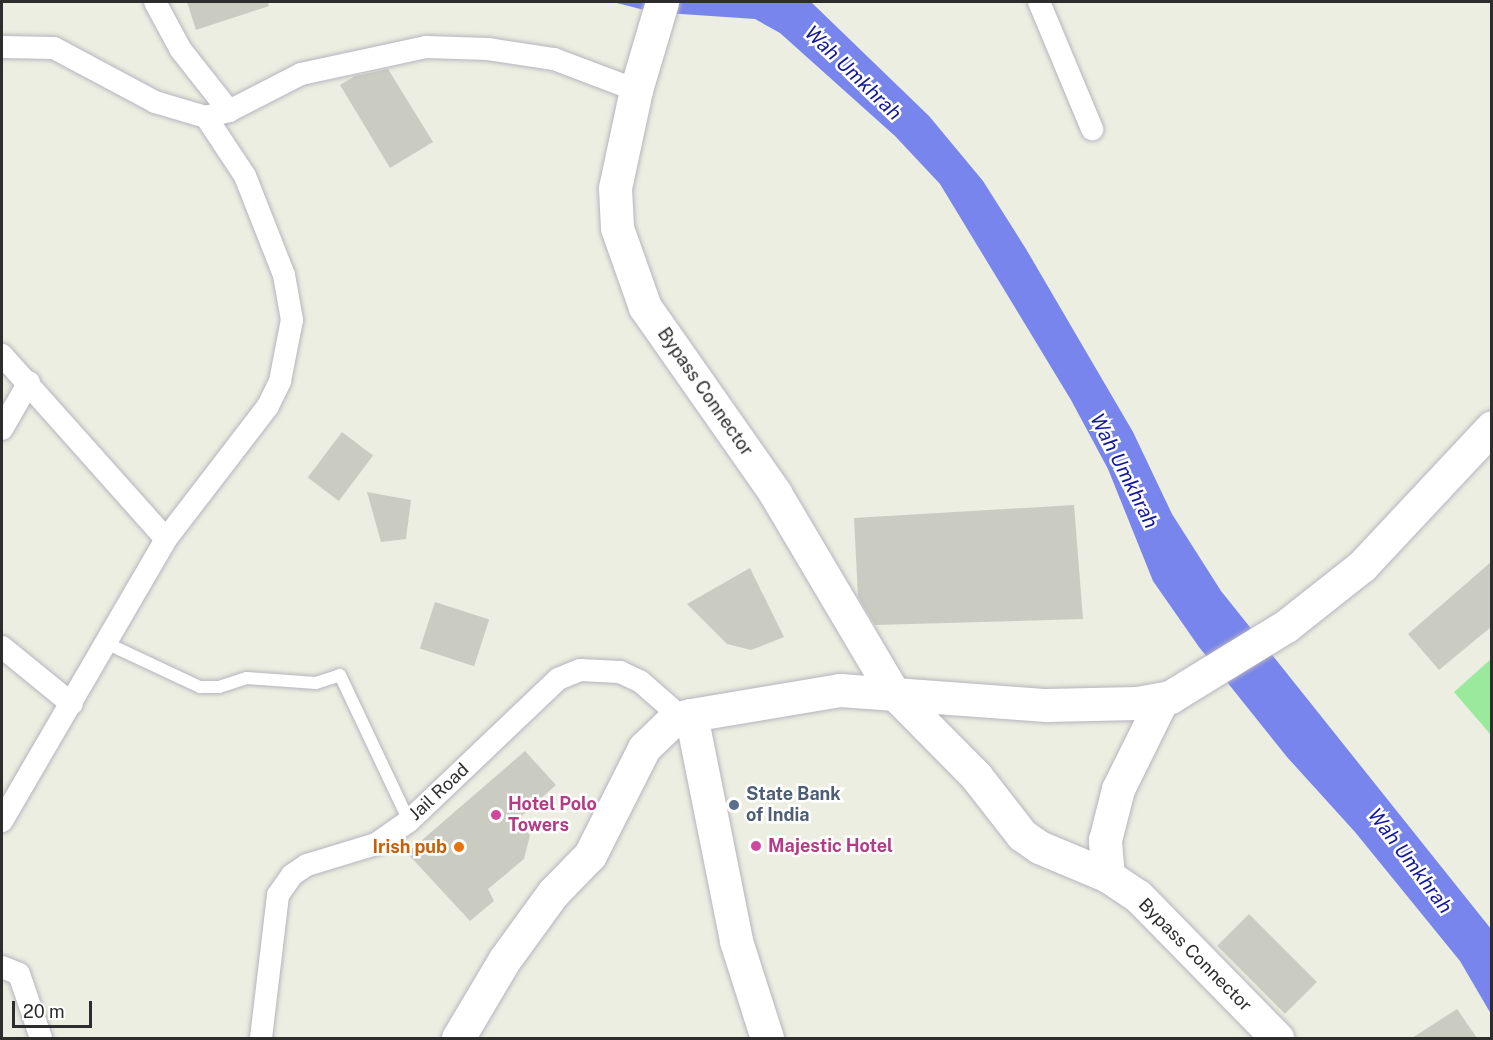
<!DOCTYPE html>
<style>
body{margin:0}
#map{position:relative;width:1493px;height:1040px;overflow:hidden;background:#ebeee0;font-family:"Public Sans",sans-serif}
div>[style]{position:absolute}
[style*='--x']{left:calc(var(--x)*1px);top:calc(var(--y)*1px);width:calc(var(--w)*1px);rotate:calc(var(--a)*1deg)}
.pitch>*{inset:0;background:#9ae99d}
.water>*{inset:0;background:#7785ec}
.building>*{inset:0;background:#caccc2;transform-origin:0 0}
.roads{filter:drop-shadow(0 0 2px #b8b3bf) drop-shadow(0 0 2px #b8b3bf)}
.lane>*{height:12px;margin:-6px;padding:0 6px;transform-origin:6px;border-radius:6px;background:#fff}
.street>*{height:22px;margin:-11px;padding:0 11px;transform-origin:11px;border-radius:11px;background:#fff}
.secondary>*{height:33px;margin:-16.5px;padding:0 16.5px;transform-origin:16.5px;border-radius:16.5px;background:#fff}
.dots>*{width:16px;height:16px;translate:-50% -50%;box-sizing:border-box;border:3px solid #fff;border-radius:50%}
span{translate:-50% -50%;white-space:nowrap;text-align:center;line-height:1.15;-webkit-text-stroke:5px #fff;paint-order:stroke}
.street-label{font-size:18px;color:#2d2d2d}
.service-label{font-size:18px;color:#4e5e75;font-weight:700}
.left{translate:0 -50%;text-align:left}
.hotel-label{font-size:18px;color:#b23c85;font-weight:700}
.food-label{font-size:18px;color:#c56008;font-weight:700}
.right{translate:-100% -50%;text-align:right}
.water-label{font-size:20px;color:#12189c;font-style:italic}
.frame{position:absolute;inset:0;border:3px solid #2d2d2d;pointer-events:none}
.scale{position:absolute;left:12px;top:1001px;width:80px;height:27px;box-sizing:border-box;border:3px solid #2d2d2d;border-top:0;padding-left:8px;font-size:18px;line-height:21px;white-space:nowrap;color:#2d2d2d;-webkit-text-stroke:4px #fff;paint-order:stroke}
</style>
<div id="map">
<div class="pitch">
<i style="clip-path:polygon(1491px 659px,1491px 735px,1454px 692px)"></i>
</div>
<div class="water">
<i style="clip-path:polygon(613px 2px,811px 2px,929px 116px,983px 181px,1026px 249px,1133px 432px,1172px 514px,1221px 591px,1491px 929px,1491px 1014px,1460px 961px,1355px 832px,1287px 757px,1199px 647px,1153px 581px,1108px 469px,1071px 400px,940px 184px,895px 136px,780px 33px,755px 19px,652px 12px)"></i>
</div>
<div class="building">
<i style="clip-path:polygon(187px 2px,268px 2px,269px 6px,196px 30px)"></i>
<i style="clip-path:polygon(388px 69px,433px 142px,390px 168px,340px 85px,355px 76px)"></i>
<i style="left:342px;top:432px;width:39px;height:57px;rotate:37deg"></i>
<i style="clip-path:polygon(367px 492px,411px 500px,406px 539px,381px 542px)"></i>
<i style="clip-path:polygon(1074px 505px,1083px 619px,875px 625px,858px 597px,854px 518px)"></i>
<i style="clip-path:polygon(1491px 562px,1491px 627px,1439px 670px,1408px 634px)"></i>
<i style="clip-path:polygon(750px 568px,784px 637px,751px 650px,727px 644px,687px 604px)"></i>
<i style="left:435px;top:602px;width:57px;height:49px;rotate:18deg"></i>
<i style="clip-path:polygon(525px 751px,556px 785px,516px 821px,530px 835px,524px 859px,488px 889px,494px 901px,470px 921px,407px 853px)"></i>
<i style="left:1249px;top:914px;width:96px;height:45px;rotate:45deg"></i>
<i style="clip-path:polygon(1457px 1009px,1477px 1038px,1412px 1038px)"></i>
</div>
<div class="roads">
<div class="lane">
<i style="--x:106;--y:643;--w:104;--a:25.1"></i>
<i style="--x:200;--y:687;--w:19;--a:0"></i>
<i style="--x:219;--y:687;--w:29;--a:-18"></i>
<i style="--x:247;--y:678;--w:69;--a:4.1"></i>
<i style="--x:316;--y:683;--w:25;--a:-18"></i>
<i style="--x:340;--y:675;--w:161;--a:64.7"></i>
</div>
<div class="street">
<i style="--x:155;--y:2;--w:55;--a:61.6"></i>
<i style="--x:181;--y:50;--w:78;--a:51.8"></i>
<i style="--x:1039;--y:2;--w:138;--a:67.3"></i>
<i style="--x:2;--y:47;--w:52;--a:1.1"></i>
<i style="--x:54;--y:48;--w:115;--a:28.1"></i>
<i style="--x:155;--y:102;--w:53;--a:16.4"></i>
<i style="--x:206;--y:117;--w:24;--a:-15"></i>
<i style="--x:229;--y:111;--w:81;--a:-27.2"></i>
<i style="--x:301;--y:74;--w:128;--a:-12.2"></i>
<i style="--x:426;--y:47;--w:62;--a:1.8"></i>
<i style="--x:488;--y:49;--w:67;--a:8.6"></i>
<i style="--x:554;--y:59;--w:88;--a:20.7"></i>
<i style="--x:2;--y:355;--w:246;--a:48.3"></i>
<i style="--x:2;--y:429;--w:54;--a:-60.1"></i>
<i style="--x:2;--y:647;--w:90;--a:39.2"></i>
<i style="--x:2;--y:821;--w:326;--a:-59.8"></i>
<i style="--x:166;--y:539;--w:168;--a:-52.5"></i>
<i style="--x:268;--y:406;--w:28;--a:-64"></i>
<i style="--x:280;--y:381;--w:62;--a:-78.9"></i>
<i style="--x:292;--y:320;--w:46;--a:-100.1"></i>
<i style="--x:284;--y:275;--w:106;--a:-111.5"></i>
<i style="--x:245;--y:176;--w:71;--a:-123.5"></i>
<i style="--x:2;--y:967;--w:18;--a:22"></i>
<i style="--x:19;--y:974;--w:68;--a:71"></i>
<i style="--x:261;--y:1038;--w:144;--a:-83.2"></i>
<i style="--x:278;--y:895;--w:24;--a:-55"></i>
<i style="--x:292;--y:875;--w:18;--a:-34"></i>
<i style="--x:307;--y:865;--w:72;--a:-16.9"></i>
<i style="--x:376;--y:844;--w:40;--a:-34.9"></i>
<i style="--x:409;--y:821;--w:206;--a:-43.6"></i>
<i style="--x:558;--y:679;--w:24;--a:-22"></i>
<i style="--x:580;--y:670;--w:40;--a:2.9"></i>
<i style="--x:620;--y:672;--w:23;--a:25"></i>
<i style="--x:641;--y:682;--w:53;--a:41.2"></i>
</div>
<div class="secondary">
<i style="--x:662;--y:2;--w:92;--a:106.5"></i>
<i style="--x:636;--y:90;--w:100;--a:102.1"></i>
<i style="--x:615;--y:188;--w:40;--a:87.1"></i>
<i style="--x:617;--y:228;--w:84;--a:70.5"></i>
<i style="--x:645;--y:307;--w:227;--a:55"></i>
<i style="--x:775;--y:493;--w:230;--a:59.4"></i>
<i style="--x:892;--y:691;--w:120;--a:45.3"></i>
<i style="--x:976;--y:776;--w:75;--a:52.1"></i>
<i style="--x:1022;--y:835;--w:21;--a:35"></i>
<i style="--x:1039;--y:847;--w:75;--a:22.8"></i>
<i style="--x:1108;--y:876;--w:36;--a:34"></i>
<i style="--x:1138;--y:896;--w:199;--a:45.6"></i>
<i style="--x:691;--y:715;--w:151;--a:-9.5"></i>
<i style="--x:840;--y:690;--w:207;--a:4.2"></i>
<i style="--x:1046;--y:705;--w:91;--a:-1.3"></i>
<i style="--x:1137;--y:703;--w:34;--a:-10"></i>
<i style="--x:1170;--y:697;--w:136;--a:-31.5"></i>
<i style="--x:1286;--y:626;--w:97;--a:-38.3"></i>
<i style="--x:1362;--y:566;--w:190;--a:-46.9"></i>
<i style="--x:1108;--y:876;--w:36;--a:-95"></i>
<i style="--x:1105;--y:840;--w:53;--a:-75.7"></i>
<i style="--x:1118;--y:789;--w:99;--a:-63.7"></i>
<i style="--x:458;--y:1038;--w:92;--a:-59.3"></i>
<i style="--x:505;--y:959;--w:82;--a:-54"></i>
<i style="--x:553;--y:893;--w:53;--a:-45.8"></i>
<i style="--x:590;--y:855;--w:120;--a:-63.2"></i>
<i style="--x:644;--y:748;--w:42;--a:-44"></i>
<i style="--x:674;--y:719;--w:17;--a:-13"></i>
<i style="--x:691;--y:715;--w:230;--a:78.7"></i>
<i style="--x:736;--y:941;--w:102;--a:72.3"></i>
</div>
</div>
<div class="dots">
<i style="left:734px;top:805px;background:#5c6f8a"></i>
<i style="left:496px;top:815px;background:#d1479c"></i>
<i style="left:756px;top:846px;background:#d1479c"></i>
<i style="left:459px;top:847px;background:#e8710a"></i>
</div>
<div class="street-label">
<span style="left:705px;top:392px;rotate:55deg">Bypass Connector</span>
<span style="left:439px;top:792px;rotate:-43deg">Jail Road</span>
<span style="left:1195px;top:955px;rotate:45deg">Bypass Connector</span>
</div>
<div class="service-label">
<span class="left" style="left:746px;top:805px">State Bank<br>of India</span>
</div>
<div class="hotel-label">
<span class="left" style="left:508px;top:815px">Hotel Polo<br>Towers</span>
<span class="left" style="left:768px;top:846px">Majestic Hotel</span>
</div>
<div class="food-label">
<span class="right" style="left:447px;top:847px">Irish pub</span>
</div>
<div class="water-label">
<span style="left:853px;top:73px;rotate:44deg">Wah Umkhrah</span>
<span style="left:1124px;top:471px;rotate:63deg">Wah Umkhrah</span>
<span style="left:1410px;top:861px;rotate:53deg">Wah Umkhrah</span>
</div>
<div class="frame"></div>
<div class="scale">20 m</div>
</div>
